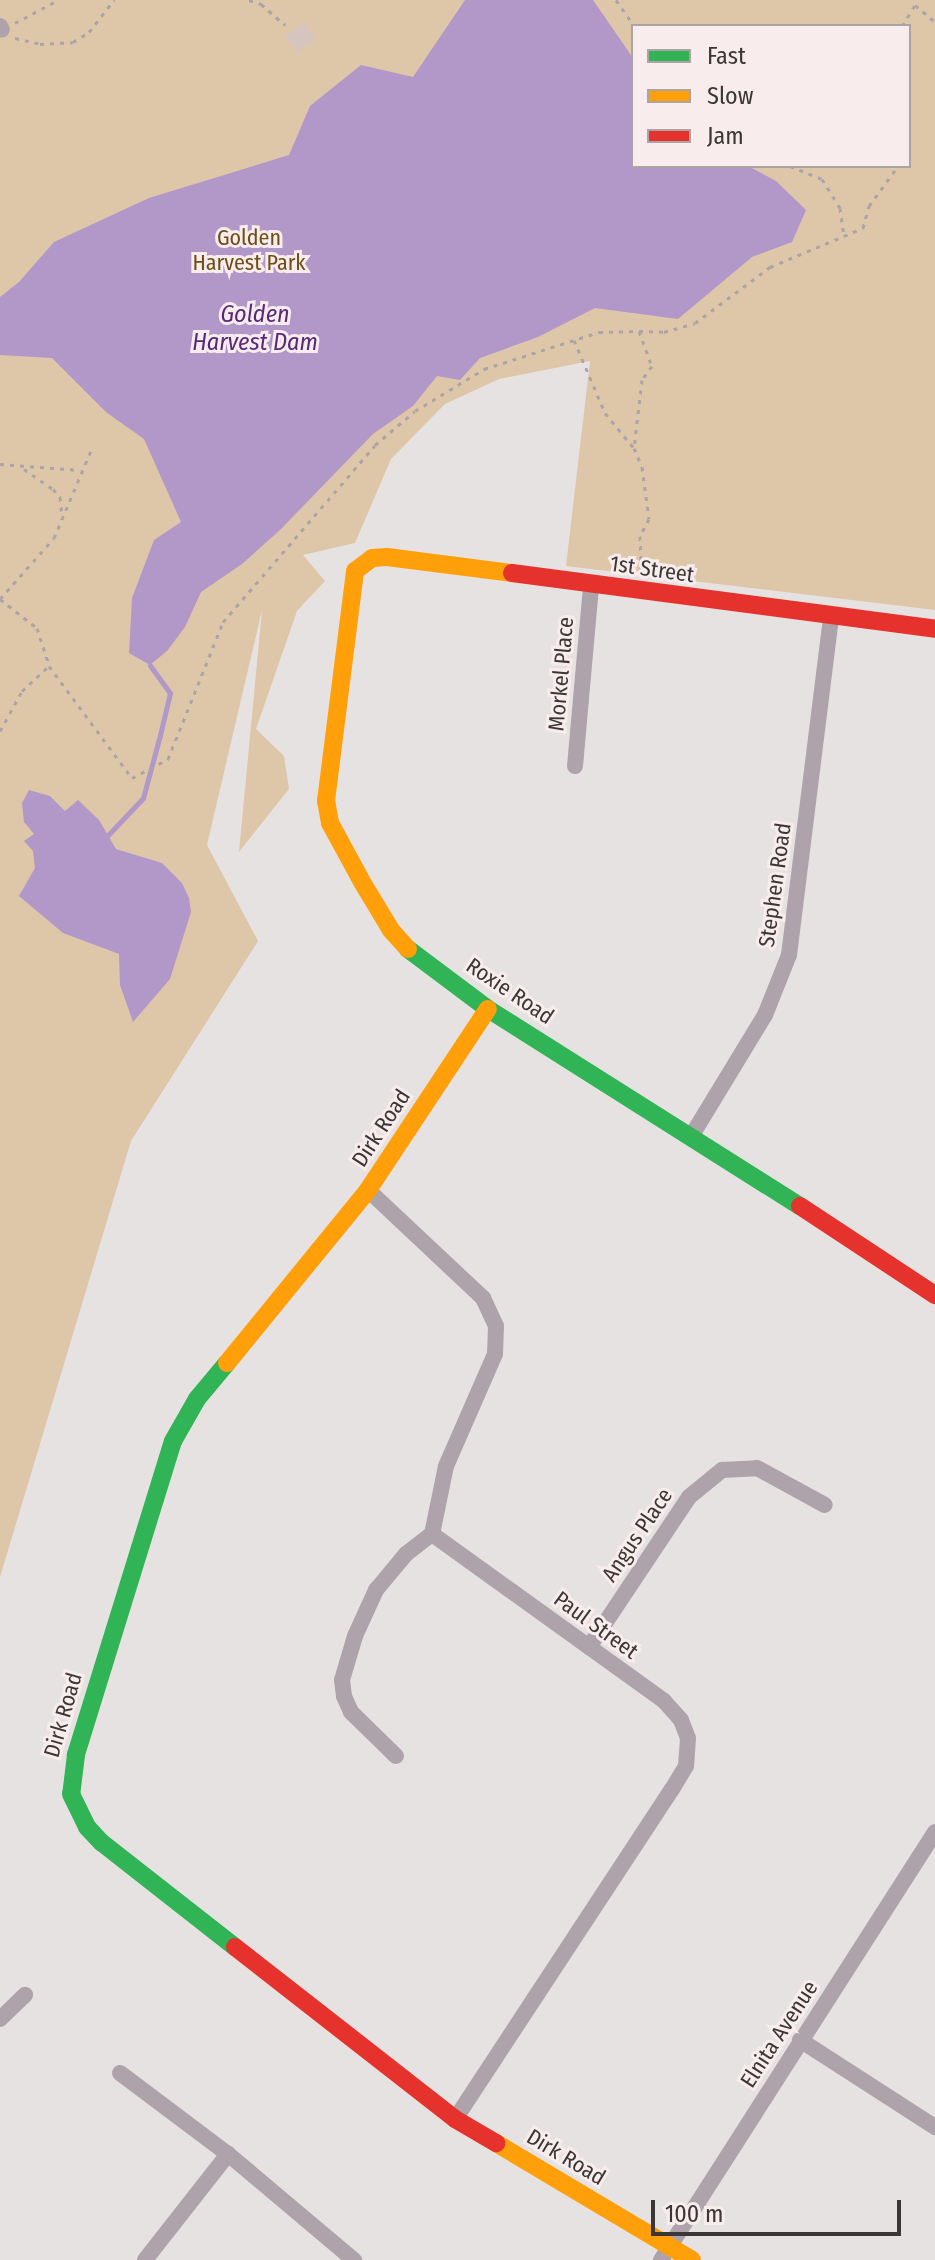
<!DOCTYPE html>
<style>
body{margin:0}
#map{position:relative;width:935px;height:2260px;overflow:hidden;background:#e7e2e2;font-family:"Fira Sans Condensed",sans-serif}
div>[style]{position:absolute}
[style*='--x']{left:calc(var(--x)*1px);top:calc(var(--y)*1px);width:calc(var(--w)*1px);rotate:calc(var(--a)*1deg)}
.green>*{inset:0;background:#dec6a9}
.water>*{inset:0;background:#b298c8}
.stream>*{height:5px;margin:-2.5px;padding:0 2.5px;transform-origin:2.5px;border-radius:2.5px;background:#b298c8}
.building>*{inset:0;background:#d6c4be;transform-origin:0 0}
.path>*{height:3px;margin-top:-1.5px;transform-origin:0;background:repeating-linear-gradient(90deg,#aca4a7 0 4px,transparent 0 10px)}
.street>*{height:16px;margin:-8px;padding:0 8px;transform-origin:8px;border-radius:8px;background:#aea3aa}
.fast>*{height:18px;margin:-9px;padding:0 9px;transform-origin:9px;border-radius:9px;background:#30b455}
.slow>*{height:18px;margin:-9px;padding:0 9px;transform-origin:9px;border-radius:9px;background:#ff9f0a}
.jam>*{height:18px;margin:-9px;padding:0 9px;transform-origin:9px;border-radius:9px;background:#e5322d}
span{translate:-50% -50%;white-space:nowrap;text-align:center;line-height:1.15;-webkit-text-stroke:6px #f8eced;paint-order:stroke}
.park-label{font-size:22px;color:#6f4d17}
.street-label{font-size:22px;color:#3b3737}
.water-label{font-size:24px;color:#58287b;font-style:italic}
.legend{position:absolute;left:631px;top:24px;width:280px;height:144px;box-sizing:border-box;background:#f8eced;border:2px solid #aca4a4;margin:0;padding:10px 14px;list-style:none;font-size:24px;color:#3b3737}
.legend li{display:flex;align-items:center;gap:16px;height:40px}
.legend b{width:40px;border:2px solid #aca4a4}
.scale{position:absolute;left:651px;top:2200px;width:250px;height:36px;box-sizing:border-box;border:4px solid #3b3737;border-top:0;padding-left:10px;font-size:24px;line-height:28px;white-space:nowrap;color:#3b3737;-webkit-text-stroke:6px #f8eced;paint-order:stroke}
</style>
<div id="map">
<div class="green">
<i style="clip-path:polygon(evenodd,0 0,935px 0,935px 610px,566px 566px,590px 361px,499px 379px,445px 404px,391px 459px,355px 543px,303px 555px,325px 581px,297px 611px,256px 729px,284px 756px,289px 789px,239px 852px,262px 610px,207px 845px,258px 941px,131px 1141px,0 1577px,0 0,633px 26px,909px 26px,909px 166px,633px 166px,633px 26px)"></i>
</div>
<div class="water">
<i style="clip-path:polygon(465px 0,593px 0,633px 58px,633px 166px,748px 166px,776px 181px,806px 210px,792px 242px,752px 257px,678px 319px,595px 308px,538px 337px,480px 358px,460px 380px,437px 376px,413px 406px,373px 434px,280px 530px,242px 564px,201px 592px,185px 627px,167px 651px,150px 665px,129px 653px,132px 598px,154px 540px,181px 522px,144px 439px,106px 412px,52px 358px,0 355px,0 297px,19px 282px,54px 242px,149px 198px,289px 155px,310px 106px,361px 65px,413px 77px)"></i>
<i style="clip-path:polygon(29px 790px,50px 796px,65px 811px,78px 800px,99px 820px,116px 849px,162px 863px,182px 883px,189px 898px,191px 912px,170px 979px,133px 1022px,120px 985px,119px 954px,63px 933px,19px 896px,35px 868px,33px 851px,24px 841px,34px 834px,24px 822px,22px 803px)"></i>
</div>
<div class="stream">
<i style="--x:108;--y:835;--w:51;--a:-46.6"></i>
<i style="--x:143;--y:798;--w:65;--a:-74.9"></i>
<i style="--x:160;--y:735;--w:43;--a:-76.6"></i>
<i style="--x:170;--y:693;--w:34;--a:-126"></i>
</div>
<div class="building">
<i style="left:304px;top:22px;width:20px;height:24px;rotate:53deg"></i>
</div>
<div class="path">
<i style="--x:249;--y:0;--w:13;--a:18"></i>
<i style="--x:261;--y:4;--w:32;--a:41"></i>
<i style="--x:616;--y:0;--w:32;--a:55"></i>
<i style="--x:15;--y:23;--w:49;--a:-28.1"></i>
<i style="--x:902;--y:26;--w:25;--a:-58"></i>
<i style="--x:915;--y:5;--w:26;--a:40"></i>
<i style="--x:15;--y:38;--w:26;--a:13"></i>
<i style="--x:40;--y:44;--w:33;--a:-3"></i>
<i style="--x:73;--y:42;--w:19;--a:-32"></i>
<i style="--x:89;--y:32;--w:41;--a:-52"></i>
<i style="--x:790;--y:166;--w:35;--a:22"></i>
<i style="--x:822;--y:179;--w:34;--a:58"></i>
<i style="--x:840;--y:208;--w:29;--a:82"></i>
<i style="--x:639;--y:331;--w:25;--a:2"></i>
<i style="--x:664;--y:332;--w:32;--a:-16"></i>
<i style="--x:695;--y:323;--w:94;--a:-36.7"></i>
<i style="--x:770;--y:267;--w:101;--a:-22.8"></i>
<i style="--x:863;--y:228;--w:23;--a:-75"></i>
<i style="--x:869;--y:206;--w:49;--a:-54.1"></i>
<i style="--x:574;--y:340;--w:79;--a:67"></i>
<i style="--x:605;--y:413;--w:45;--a:50.4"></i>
<i style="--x:0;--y:464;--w:80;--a:4.3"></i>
<i style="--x:24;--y:469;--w:35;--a:35"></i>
<i style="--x:53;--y:489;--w:11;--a:49"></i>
<i style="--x:60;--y:497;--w:18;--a:84"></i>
<i style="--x:0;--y:599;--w:47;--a:38.1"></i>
<i style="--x:37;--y:628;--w:40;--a:72"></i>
<i style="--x:49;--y:666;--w:139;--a:53.5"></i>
<i style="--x:132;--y:778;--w:41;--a:-27.8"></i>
<i style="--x:168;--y:759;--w:148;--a:-68.1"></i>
<i style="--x:223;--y:622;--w:233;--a:-49.3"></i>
<i style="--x:375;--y:445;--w:52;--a:-40.4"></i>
<i style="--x:415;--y:411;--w:81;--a:-31.3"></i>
<i style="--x:484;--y:369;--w:121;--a:-17.8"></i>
<i style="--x:599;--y:332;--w:40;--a:-1.4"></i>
<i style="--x:639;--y:331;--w:37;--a:70"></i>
<i style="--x:652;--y:366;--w:17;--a:126"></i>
<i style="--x:642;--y:380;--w:68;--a:96.7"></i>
<i style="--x:634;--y:448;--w:21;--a:67"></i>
<i style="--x:642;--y:467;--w:52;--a:82.3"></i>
<i style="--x:649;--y:519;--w:19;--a:118"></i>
<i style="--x:640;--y:536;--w:34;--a:88"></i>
<i style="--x:0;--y:599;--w:81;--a:-48.5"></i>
<i style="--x:54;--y:538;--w:98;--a:-67.1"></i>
<i style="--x:0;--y:731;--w:46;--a:-61.2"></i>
<i style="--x:22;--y:691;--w:37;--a:-43"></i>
</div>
<div class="street">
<i style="--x:0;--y:26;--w:4;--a:63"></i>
<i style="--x:575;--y:766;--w:182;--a:-84.9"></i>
<i style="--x:692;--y:1135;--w:140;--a:-58.7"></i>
<i style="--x:765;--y:1015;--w:65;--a:-68.2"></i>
<i style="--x:789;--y:955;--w:341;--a:-82.9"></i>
<i style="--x:368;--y:1190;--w:158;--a:43.2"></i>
<i style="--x:483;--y:1298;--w:31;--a:65"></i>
<i style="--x:496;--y:1326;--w:28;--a:92"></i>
<i style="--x:495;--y:1354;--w:122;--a:113.6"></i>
<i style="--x:446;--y:1466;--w:69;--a:101.6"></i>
<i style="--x:432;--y:1534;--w:286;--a:35.7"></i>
<i style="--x:664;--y:1701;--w:25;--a:48"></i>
<i style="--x:681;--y:1720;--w:19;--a:69"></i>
<i style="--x:688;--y:1738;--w:28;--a:94"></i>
<i style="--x:686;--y:1766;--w:27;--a:121"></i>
<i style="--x:672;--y:1789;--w:395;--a:123.3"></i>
<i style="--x:589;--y:1647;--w:180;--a:-56.3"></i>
<i style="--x:689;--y:1497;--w:43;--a:-39.3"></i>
<i style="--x:722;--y:1470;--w:35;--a:-3"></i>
<i style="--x:757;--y:1468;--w:77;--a:28.6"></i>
<i style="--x:396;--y:1756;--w:63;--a:-135.6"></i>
<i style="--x:351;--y:1712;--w:17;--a:-114"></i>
<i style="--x:344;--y:1696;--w:16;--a:-97"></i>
<i style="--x:342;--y:1680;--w:46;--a:-73.5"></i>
<i style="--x:355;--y:1636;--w:51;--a:-65.5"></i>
<i style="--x:376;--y:1590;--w:47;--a:-50.2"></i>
<i style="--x:406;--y:1554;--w:33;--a:-38"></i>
<i style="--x:0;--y:2019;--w:35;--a:-44"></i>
<i style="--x:800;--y:2040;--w:161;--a:32.8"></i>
<i style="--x:120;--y:2073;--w:135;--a:36.9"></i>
<i style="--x:145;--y:2260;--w:135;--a:-51.9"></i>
<i style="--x:228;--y:2154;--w:165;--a:40.1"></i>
<i style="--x:661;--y:2260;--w:508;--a:-57.37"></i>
</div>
<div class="fast">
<i style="--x:408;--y:949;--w:100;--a:36.9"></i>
<i style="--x:488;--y:1009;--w:369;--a:32.3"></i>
<i style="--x:227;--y:1363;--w:47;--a:129.8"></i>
<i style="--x:197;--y:1399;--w:48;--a:119.7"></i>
<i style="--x:173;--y:1441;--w:329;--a:107.2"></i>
<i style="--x:76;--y:1755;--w:39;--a:97"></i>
<i style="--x:71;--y:1794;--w:37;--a:64"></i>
<i style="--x:87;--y:1827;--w:21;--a:47"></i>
<i style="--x:101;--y:1842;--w:170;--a:38.1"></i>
</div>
<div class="slow">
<i style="--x:408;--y:949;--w:25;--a:-132"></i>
<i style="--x:391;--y:930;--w:58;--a:-121"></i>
<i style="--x:361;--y:880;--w:65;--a:-118.5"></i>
<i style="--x:330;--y:823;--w:22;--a:-100"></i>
<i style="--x:326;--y:801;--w:232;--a:-82.8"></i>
<i style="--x:355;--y:571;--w:21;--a:-37"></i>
<i style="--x:372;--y:558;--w:15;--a:-4"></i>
<i style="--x:387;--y:557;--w:126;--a:7.3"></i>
<i style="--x:227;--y:1363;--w:223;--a:-50.8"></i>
<i style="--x:368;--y:1190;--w:217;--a:-56.5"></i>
<i style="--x:496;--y:2143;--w:228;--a:30.8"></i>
</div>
<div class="jam">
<i style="--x:512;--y:573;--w:427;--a:7.5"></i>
<i style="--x:800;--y:1206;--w:162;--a:33.4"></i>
<i style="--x:235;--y:1947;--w:279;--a:38"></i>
<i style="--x:455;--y:2119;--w:48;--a:30.3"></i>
</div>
<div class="park-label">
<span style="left:249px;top:250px">Golden<br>Harvest Park</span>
</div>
<div class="street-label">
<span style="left:652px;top:569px;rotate:8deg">1st Street</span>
<span style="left:561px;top:674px;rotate:-85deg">Morkel Place</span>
<span style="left:775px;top:885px;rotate:-82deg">Stephen Road</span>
<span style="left:510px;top:991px;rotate:34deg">Roxie Road</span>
<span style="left:381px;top:1128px;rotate:-57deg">Dirk Road</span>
<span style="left:637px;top:1535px;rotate:-56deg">Angus Place</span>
<span style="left:596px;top:1625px;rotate:36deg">Paul Street</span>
<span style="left:63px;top:1715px;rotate:-74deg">Dirk Road</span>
<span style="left:779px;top:2034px;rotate:-57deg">Elnita Avenue</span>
<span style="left:566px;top:2157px;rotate:31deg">Dirk Road</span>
</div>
<div class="water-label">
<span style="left:255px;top:329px">Golden<br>Harvest Dam</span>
</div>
<ul class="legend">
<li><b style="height:10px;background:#30b455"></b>Fast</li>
<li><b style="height:10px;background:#ff9f0a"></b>Slow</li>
<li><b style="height:10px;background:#e5322d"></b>Jam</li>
</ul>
<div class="scale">100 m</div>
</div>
